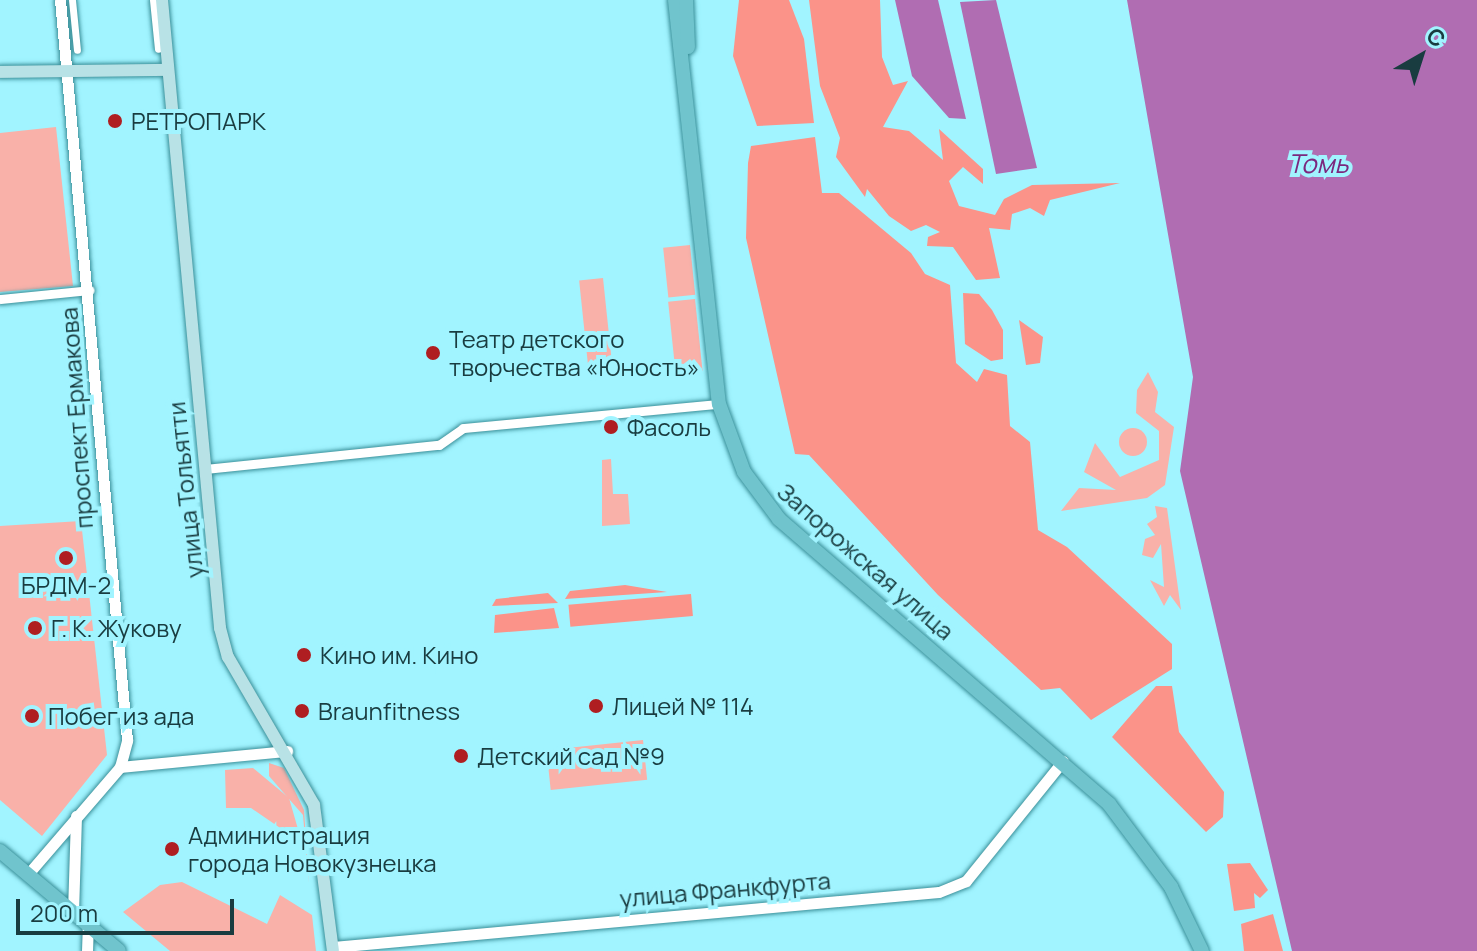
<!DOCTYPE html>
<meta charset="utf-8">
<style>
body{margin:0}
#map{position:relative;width:1477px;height:951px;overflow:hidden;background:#a1f4ff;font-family:Manrope,sans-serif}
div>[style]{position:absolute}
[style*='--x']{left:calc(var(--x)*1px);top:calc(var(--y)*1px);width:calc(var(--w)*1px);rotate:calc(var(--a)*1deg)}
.green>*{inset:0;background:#f9b1a9;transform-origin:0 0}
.round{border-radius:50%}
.forest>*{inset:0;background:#fb9389;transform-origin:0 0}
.water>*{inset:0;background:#b06db2}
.roads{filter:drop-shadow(0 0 2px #3a8f99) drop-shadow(0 0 2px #3a8f99)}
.pedestrian>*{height:7px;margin:-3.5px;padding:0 3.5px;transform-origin:3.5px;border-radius:3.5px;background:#fff}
.minor>*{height:9px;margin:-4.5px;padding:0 4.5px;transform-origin:4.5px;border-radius:4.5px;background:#fff}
.tertiary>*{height:11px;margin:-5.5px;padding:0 5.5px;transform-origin:5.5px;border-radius:5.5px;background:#fff}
.secondary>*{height:12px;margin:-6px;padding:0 6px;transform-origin:6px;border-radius:6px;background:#b8e2e6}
.primary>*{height:14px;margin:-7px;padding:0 7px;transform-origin:7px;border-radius:7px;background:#70c4cd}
.dots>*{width:22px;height:22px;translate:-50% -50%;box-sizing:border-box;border:4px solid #a1f4ff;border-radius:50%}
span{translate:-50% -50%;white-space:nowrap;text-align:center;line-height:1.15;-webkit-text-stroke:8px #a1f4ff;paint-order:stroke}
.poi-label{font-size:24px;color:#193c40}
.left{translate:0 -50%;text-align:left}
.street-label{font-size:24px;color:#193c40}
.water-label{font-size:26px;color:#7b287e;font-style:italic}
.north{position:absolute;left:1381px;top:16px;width:80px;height:80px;-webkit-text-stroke:6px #a1f4ff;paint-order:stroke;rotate:39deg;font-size:22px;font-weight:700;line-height:32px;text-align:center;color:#193c40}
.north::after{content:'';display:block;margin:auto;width:28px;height:36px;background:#193c40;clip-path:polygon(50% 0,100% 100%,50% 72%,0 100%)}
.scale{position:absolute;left:16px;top:899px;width:218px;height:36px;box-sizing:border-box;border:4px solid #193c40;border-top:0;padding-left:10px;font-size:24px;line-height:28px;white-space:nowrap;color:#193c40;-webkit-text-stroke:6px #a1f4ff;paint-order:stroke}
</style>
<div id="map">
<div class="green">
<i style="clip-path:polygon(56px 127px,73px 286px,0 292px,0 133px)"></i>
<i style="left:690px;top:245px;width:50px;height:27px;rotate:84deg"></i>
<i style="left:603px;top:278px;width:85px;height:24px;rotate:84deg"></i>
<i style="left:695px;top:299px;width:72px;height:27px;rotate:84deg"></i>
<i style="clip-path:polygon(1148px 372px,1158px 392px,1155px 412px,1174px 427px,1165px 485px,1147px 498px,1061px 511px,1079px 488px,1116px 490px,1084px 472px,1095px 443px,1120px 477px,1159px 460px,1159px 431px,1136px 413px,1137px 390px)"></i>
<i class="round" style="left:1119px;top:428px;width:28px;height:28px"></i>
<i style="clip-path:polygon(611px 459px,613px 494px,628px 494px,630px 524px,602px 526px,602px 460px)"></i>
<i style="clip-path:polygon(1155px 506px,1167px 508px,1181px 610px,1170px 595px,1164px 606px,1150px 580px,1164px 587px,1161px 544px,1153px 558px,1142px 555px,1145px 539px,1155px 535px,1147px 524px,1157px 517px)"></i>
<i style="clip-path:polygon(81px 521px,107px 755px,42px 836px,0 800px,0 526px)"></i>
<i style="left:643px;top:740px;width:40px;height:97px;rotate:84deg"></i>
<i style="clip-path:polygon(269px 763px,284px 768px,304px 810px,309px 884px,303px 815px,269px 776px)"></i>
<i style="clip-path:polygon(253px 768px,289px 798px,302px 843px,251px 808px,226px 808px,225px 770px)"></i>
<i style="clip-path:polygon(182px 882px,267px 924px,280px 895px,312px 915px,316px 951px,170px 951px,123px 912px,160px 885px)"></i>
</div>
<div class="forest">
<i style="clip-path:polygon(739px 0,789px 0,804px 39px,814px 123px,757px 126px,733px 56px)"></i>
<i style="clip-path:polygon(809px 0,880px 0,882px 57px,893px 85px,908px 81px,883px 127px,909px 131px,943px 160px,939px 129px,983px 169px,983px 184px,963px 167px,949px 181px,959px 206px,995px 215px,1004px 199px,1032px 185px,1120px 183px,1050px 200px,1044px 216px,1030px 208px,1012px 214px,1010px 230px,989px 228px,1000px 278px,976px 280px,953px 247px,927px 246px,928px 237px,940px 232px,926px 225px,911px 231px,889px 216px,867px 189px,865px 197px,836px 157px,840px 138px,820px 86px)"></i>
<i style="clip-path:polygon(815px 137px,822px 193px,839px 193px,911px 253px,925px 274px,950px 285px,956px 363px,977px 382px,984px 369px,1007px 375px,1010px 426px,1030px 442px,1038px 530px,1067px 547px,1172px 644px,1172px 669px,1091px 720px,1060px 688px,1041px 690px,938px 595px,809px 455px,795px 454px,746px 238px,748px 163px,751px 146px)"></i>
<i style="clip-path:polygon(963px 293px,979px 294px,992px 310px,1003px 330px,1003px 359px,991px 361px,965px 344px)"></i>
<i style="clip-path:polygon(1019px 320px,1043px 337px,1040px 363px,1026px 365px)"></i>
<i style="clip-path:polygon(625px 585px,667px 592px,565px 599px,570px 591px)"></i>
<i style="clip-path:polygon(548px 593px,558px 603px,492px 606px,496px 599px)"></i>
<i style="left:691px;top:594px;width:22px;height:123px;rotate:85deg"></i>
<i style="clip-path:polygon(554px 608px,559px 628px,494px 633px,495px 615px)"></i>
<i style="clip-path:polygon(1156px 686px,1172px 686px,1179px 732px,1224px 792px,1223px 817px,1206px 832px,1112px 737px)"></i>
<i style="clip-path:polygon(1250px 863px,1268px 890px,1260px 898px,1254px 893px,1255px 908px,1234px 911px,1227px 864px)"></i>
<i style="clip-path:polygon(1273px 914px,1283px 951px,1244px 951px,1241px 924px)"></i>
</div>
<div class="water">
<i style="clip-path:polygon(895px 0,938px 0,966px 119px,949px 118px,912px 76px)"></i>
<i style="clip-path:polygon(996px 0,1037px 168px,996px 174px,960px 2px)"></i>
<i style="clip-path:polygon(1127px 0,1477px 0,1477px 951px,1292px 951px,1180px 471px,1193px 377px)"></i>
</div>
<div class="roads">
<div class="pedestrian">
<i style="--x:72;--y:0;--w:50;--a:84.3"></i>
<i style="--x:153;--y:0;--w:49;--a:84.2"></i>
</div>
<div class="minor">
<i style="--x:0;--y:299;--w:90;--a:-5.7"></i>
<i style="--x:205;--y:469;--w:235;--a:-5.9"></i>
<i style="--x:439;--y:445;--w:29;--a:-35"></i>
<i style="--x:463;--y:428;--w:257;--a:-5.4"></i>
</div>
<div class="tertiary">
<i style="--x:120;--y:767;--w:168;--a:-5.5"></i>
<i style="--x:28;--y:874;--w:141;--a:-49.3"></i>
<i style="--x:120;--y:767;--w:28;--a:-75"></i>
<i style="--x:127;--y:740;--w:743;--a:-95.17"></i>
<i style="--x:73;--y:912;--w:96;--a:-88.2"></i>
<i style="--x:333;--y:947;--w:608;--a:-5.19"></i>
<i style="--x:939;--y:892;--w:29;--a:-22"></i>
<i style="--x:966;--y:881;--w:154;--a:-51.1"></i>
<i style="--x:87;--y:951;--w:26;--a:-88"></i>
</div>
<div class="secondary">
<i style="--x:162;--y:0;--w:631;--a:84.72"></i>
<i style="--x:220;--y:628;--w:30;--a:75"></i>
<i style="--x:228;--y:657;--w:171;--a:59.8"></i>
<i style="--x:314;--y:805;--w:147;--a:82.6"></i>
<i style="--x:0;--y:72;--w:168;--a:-0.7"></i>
</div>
<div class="primary">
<i style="--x:675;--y:0;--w:406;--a:83.8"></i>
<i style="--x:719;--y:404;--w:72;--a:69.8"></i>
<i style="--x:744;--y:472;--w:59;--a:53.3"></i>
<i style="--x:779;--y:519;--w:436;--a:40.8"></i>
<i style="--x:1109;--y:804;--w:104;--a:53.2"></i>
<i style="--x:1171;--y:887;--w:71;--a:64.2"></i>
<i style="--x:686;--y:0;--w:47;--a:87.6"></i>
<i style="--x:0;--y:851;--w:155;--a:40"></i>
</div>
</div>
<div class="dots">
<i style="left:115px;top:121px;background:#af1e21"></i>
<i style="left:433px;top:353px;background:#af1e21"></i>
<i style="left:611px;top:427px;background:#af1e21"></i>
<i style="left:66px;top:558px;background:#af1e21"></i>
<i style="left:35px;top:628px;background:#af1e21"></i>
<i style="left:304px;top:655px;background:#af1e21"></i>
<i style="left:596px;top:706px;background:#af1e21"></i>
<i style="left:302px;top:711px;background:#af1e21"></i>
<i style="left:32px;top:716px;background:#af1e21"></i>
<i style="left:461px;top:756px;background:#af1e21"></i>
<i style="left:172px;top:849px;background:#af1e21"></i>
</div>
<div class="poi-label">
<span class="left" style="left:131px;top:121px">РЕТРОПАРК</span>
<span class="left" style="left:449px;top:353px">Театр детского<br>творчества «Юность»</span>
<span class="left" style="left:627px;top:427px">Фасоль</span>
<span style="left:66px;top:585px">БРДМ-2</span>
<span class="left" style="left:51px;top:628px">Г. К. Жукову</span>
<span class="left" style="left:320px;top:655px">Кино им. Кино</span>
<span class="left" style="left:612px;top:706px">Лицей № 114</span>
<span class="left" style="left:318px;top:711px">Braunfitness</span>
<span class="left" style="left:48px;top:716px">Побег из ада</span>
<span class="left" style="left:477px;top:756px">Детский сад №9</span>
<span class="left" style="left:188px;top:849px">Администрация<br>города Новокузнецка</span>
</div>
<div class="street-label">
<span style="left:76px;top:418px;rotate:-94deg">проспект Ермакова</span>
<span style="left:185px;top:490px;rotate:-96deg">улица Тольятти</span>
<span style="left:866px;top:561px;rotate:41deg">Запорожская улица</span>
<span style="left:725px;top:889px;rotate:-5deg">улица Франкфурта</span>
</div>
<div class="water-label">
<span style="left:1318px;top:164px">Томь</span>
</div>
<div class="north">С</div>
<div class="scale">200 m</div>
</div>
